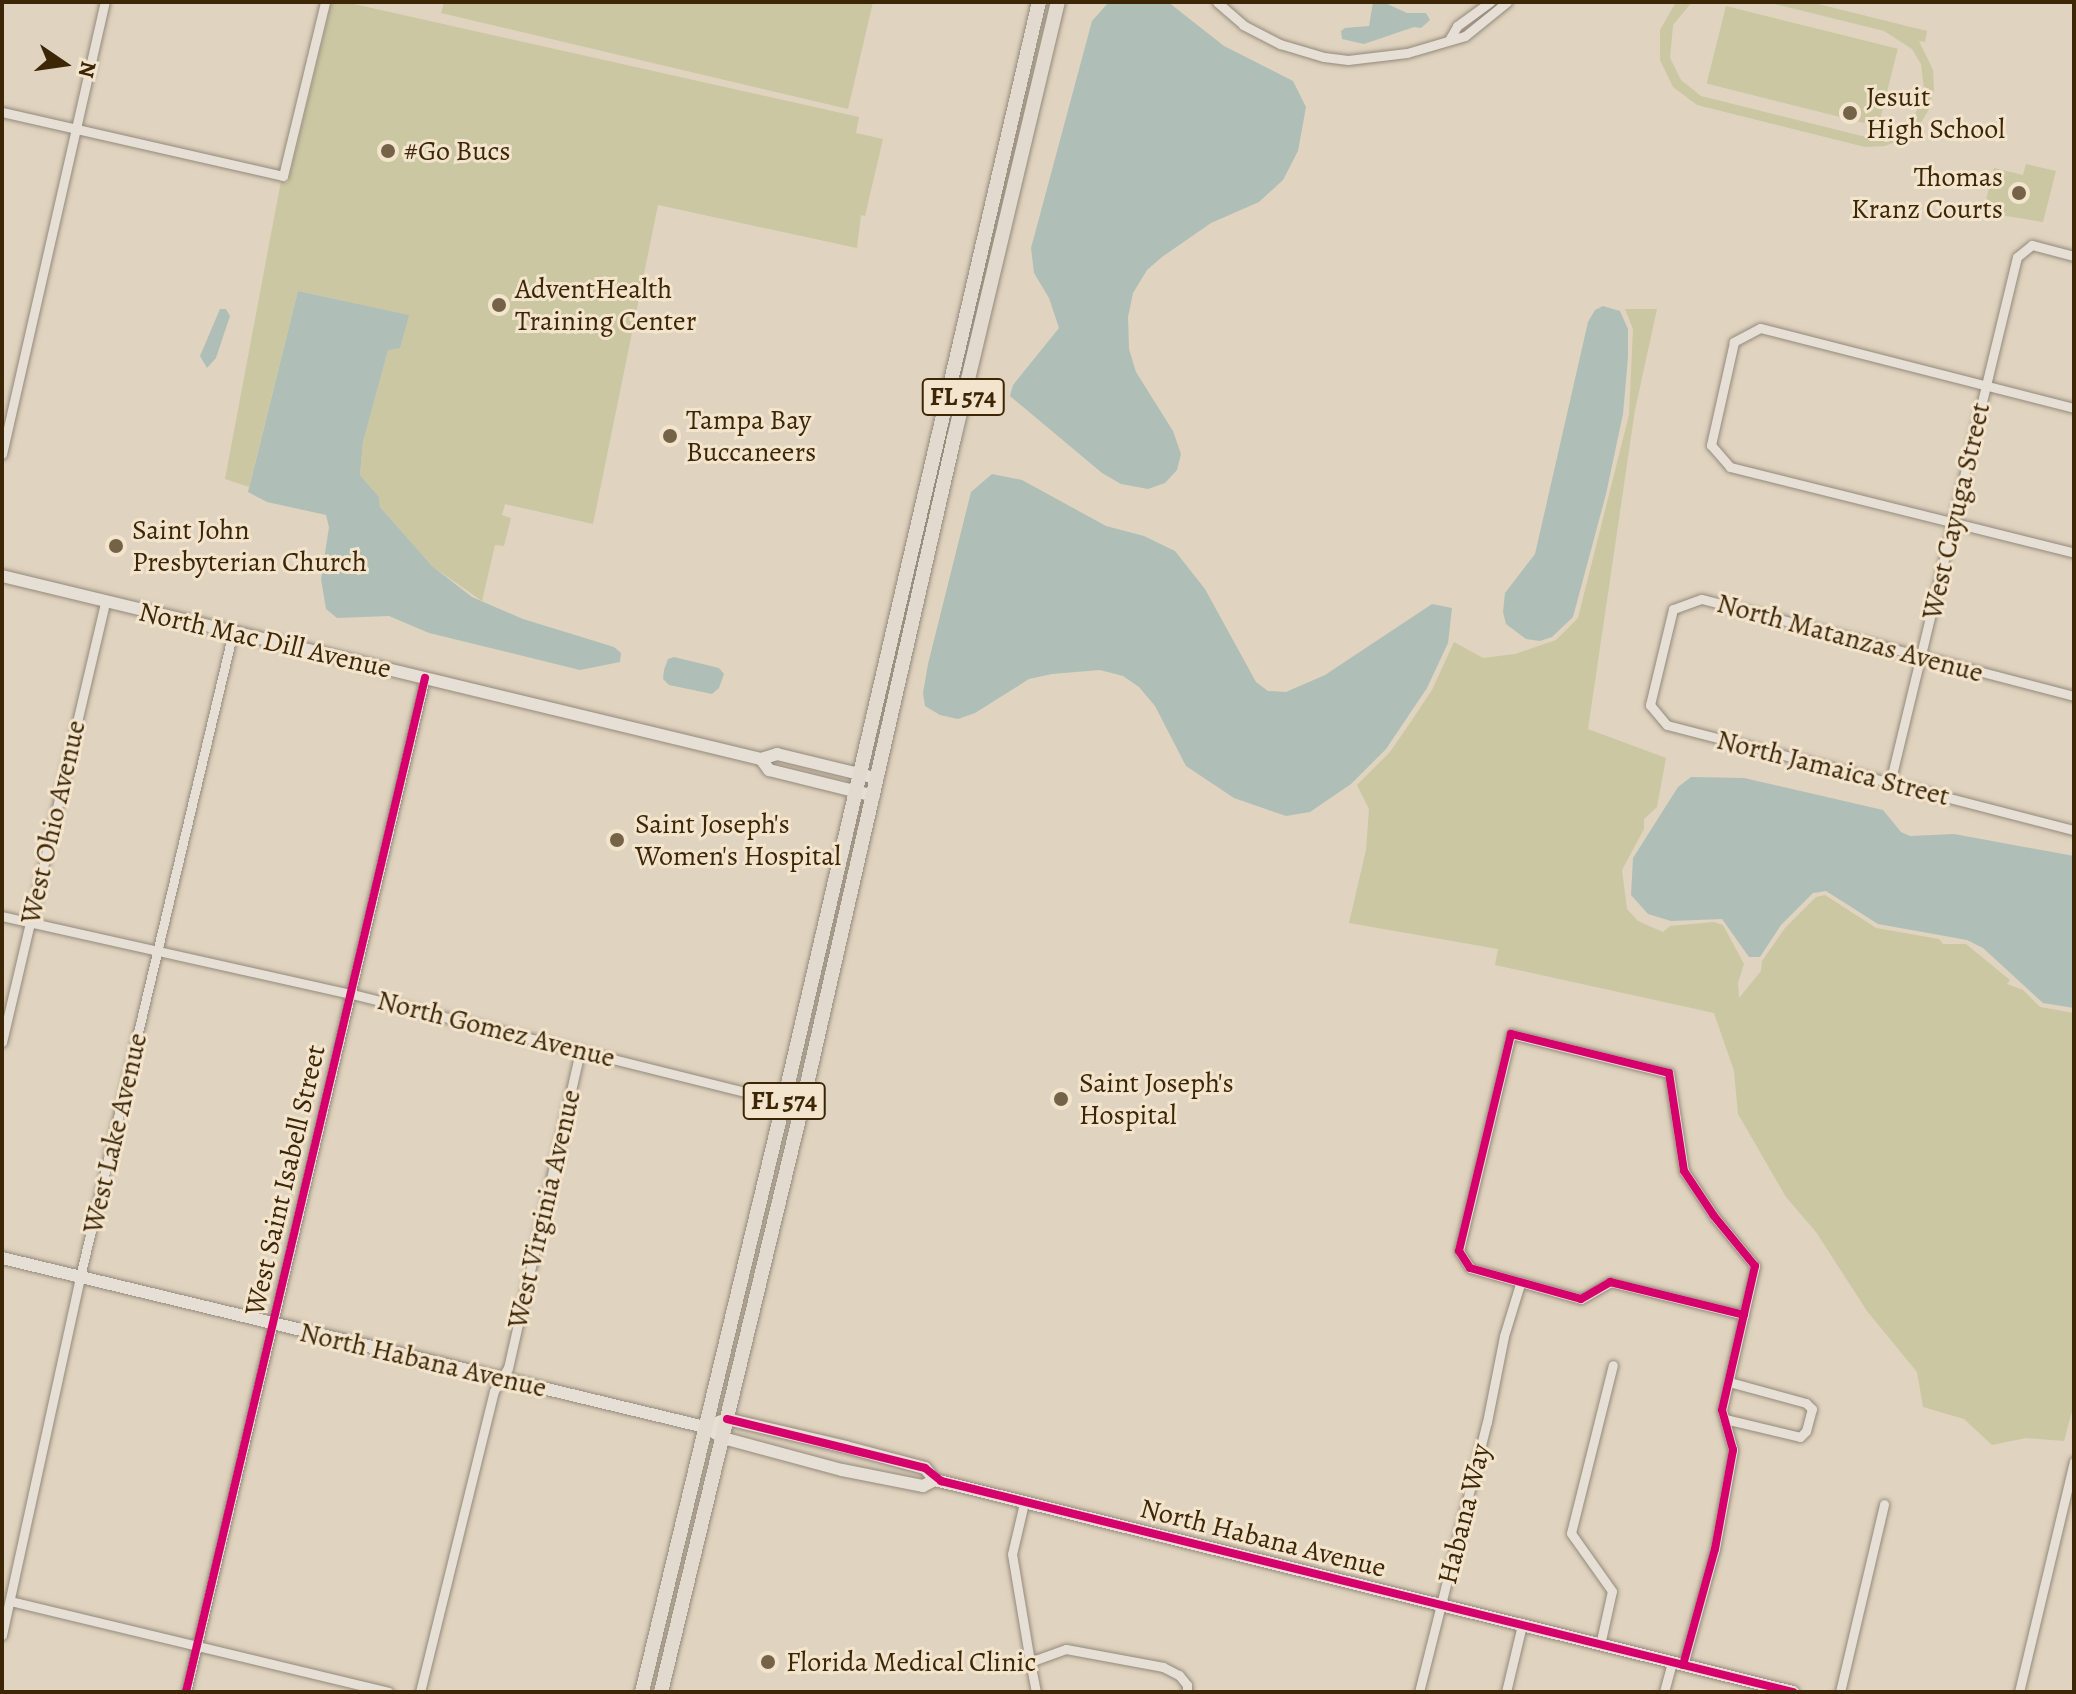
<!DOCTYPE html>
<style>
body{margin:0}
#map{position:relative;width:2076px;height:1694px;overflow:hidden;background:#e0d3bf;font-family:Alegreya,serif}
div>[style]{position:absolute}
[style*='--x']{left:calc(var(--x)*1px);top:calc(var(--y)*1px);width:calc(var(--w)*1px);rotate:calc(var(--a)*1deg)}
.green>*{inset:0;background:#cbc7a2;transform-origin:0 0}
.water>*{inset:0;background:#afbfb7}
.roads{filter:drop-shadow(0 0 2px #948a7b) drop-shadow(0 0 2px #948a7b)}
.street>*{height:9px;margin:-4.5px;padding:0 4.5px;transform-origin:4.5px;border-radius:4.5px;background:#e6dfd5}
.secondary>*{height:12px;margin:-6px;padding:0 6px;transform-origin:6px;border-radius:6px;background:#e6dfd5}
.primary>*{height:14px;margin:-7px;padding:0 7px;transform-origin:7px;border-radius:7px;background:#e2dace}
.cycleway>*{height:8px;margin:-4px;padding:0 4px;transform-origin:4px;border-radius:4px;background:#d6006c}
.dots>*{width:22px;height:22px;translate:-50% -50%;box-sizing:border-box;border:4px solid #f3e4cd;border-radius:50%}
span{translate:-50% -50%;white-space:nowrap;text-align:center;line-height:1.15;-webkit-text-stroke:6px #f3e4cd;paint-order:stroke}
.shield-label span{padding:2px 6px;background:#f3e4cd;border:2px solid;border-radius:6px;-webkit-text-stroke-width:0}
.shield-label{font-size:26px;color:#3c2606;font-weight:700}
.poi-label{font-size:28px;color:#3c2606}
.left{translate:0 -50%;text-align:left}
.right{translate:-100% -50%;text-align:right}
.street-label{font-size:28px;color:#3c2606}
.frame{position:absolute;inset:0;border:4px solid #3c2606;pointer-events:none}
.north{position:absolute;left:24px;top:24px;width:80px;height:80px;-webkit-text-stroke:6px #f3e4cd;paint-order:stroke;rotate:103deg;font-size:22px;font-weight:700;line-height:32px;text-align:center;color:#3c2606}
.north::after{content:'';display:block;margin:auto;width:28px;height:36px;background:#3c2606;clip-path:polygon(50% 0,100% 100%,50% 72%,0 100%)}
</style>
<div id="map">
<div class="green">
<i style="clip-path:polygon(332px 2px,345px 2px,859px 117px,856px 133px,883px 139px,865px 216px,861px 215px,857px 248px,658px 205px,593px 524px,505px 504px,502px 515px,511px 518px,504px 546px,495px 545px,482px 601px,432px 566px,380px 507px,379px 497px,360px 475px,363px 442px,388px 349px,400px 348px,408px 315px,298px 291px,249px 487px,225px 479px,281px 181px,288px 183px)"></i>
<i style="clip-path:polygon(444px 2px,873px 2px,848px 109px,441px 13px)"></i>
<i style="clip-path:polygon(1676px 2px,1692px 2px,1673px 25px,1670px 58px,1681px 80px,1701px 96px,1866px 137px,1883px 136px,1905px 125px,1916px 112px,1924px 89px,1921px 64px,1912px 49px,1884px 31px,1767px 2px,1810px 2px,1927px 31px,1925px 42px,1919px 41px,1933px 70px,1934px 90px,1929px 109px,1919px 126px,1903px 139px,1885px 146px,1865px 147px,1697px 105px,1673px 87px,1660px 60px,1660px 30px)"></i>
<i style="left:1726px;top:6px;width:177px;height:80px;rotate:14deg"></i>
<i style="clip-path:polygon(2026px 164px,2056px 171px,2043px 222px,1983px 212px,1994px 168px,2023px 175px)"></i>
<i style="clip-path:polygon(1625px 309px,1657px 309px,1635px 410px,1588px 729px,1666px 758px,1657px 807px,1644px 819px,1644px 829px,1622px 870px,1627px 909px,1638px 921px,1663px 932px,1670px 926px,1714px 922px,1723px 925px,1744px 964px,1738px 983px,1739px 998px,1761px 971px,1762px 961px,1785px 928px,1816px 897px,1825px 895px,1876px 928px,1939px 939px,1943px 944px,1966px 944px,2010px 980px,2007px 984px,2023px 990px,2040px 1007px,2074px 1013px,2074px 1404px,2064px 1441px,2026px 1438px,1992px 1445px,1964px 1419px,1923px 1407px,1917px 1372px,1867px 1311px,1816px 1232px,1786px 1197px,1738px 1114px,1734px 1071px,1714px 1013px,1495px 965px,1498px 949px,1349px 923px,1366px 850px,1369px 809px,1357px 785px,1390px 752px,1410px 723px,1432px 690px,1454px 642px,1483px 658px,1515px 654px,1556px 640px,1578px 618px,1629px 415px,1633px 329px)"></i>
</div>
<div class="water">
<i style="clip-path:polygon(1109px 2px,1168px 2px,1224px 46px,1293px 81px,1306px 107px,1298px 151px,1283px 180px,1259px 202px,1211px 223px,1162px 257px,1147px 270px,1133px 293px,1128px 317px,1129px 349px,1136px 372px,1173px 431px,1181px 454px,1177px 470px,1165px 483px,1148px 489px,1121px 484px,1102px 473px,1010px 396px,1013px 385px,1059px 328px,1049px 298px,1034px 273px,1031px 248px,1092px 21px)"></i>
<i style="clip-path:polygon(1373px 2px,1383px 2px,1407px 13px,1426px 13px,1430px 20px,1421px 28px,1414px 27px,1364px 44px,1342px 39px,1341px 31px,1345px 28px,1369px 26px)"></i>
<i style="clip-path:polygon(298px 291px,409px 315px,400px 348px,388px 350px,363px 442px,360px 475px,379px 497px,380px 507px,432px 566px,472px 597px,523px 619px,614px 647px,621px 653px,620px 662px,580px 670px,429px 633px,389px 616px,337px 618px,326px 609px,321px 579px,329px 527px,326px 515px,267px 502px,248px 492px)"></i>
<i style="clip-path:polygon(1603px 306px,1620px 311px,1628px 329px,1628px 357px,1623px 414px,1606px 494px,1573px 617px,1552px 637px,1540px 641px,1526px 639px,1506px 624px,1503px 612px,1505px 593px,1535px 554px,1588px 322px,1595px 310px)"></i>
<i style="clip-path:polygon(220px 309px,226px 309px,230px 316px,216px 358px,207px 368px,200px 356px)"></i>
<i style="clip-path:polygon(992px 474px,1022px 480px,1106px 526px,1144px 536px,1175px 551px,1205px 589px,1256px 682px,1268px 691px,1286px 692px,1325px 675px,1432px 604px,1452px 608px,1448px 643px,1427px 688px,1386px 749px,1351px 784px,1310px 812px,1286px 816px,1234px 798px,1186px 766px,1155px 706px,1139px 687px,1123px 676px,1100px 670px,1052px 674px,1029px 679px,975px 713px,958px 719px,940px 715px,925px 706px,923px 693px,928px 664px,971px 492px)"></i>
<i style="clip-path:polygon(674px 657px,719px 668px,724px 674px,719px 688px,712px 694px,669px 685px,663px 679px,664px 670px,668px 659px)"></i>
<i style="clip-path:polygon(1691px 777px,1744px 778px,1883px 810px,1901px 832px,1910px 836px,1954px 834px,2074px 856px,2074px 1008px,2043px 1003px,1983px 948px,1967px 940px,1878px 924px,1826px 891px,1813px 893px,1781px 925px,1760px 957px,1749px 957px,1722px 919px,1671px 921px,1648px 914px,1631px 895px,1633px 858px,1678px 787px)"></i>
</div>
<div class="roads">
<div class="street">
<i style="--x:1217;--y:2;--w:35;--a:41"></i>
<i style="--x:1243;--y:25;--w:42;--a:27.2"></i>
<i style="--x:1280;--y:44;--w:46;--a:16.5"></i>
<i style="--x:1324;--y:57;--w:24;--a:7"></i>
<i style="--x:1348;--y:60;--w:59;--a:-6.8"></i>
<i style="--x:1407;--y:53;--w:60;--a:-16.3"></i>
<i style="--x:1465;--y:36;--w:54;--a:-39"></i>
<i style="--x:1449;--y:40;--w:16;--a:-60"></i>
<i style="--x:1457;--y:26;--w:41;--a:-36"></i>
<i style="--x:2;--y:112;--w:288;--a:12.8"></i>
<i style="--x:283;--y:176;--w:179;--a:-76.4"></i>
<i style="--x:2074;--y:408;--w:324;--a:-165.7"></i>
<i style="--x:1760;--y:328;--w:30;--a:152"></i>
<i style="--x:1734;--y:342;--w:106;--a:102.6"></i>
<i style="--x:1711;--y:445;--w:29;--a:49"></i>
<i style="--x:1730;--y:467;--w:355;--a:14"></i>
<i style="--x:2;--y:454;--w:464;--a:-77.2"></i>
<i style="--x:2074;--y:696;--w:385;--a:-165.4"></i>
<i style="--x:1701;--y:599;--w:30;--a:160"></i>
<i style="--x:1673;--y:609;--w:99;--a:103.5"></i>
<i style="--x:1650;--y:705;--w:26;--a:50"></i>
<i style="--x:1667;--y:725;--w:420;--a:14.5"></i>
<i style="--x:1890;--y:783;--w:541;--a:-76.43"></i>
<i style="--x:2017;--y:257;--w:19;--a:-39"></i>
<i style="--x:2032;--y:245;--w:43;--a:14.7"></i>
<i style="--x:2;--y:916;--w:359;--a:12.6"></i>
<i style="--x:352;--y:994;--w:464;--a:14"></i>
<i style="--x:2;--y:1042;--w:452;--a:-76.8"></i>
<i style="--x:1725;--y:1419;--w:77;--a:13.5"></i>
<i style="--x:1800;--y:1437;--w:8;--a:-45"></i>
<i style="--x:1806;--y:1431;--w:23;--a:-75"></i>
<i style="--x:1812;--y:1409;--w:8;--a:-135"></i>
<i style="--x:1806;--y:1403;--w:80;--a:-164.7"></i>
<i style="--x:1024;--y:1503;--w:52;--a:103.2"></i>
<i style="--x:1012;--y:1554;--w:109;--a:80.5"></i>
<i style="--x:10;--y:1601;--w:389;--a:13.5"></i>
<i style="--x:2;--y:1635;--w:366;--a:-77.7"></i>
<i style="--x:80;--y:1277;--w:663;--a:-76.66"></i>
<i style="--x:1600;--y:1645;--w:55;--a:-77.5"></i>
<i style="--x:1612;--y:1591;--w:71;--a:-125.3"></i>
<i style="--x:1571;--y:1533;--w:173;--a:-76"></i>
<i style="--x:1683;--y:1665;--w:120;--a:-74.6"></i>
<i style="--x:1715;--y:1549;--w:101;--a:-79.7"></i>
<i style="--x:1733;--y:1450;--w:41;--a:-105.4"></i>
<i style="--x:1722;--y:1410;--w:148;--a:-77.1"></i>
<i style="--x:1755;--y:1266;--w:65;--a:-129.4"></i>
<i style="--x:1714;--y:1216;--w:54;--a:-123.7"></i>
<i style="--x:1684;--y:1171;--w:99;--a:-98.7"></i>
<i style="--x:1669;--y:1073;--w:163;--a:-166.1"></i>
<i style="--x:1511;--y:1034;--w:223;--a:103.5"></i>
<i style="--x:1459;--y:1251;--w:20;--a:57"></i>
<i style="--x:1470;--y:1268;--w:115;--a:15.6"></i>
<i style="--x:1581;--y:1299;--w:34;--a:-30"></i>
<i style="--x:1610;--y:1282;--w:138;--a:13.8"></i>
<i style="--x:186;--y:1692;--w:1042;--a:-76.74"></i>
<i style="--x:420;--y:1692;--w:310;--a:-76.2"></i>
<i style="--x:494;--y:1391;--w:27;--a:-59"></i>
<i style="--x:508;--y:1368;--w:326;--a:-77.2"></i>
<i style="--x:1036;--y:1692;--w:31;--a:-101"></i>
<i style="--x:1030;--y:1662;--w:38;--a:-20"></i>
<i style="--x:1066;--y:1649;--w:99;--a:10.5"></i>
<i style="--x:1163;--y:1667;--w:18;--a:27"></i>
<i style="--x:1179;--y:1675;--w:13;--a:51"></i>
<i style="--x:1187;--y:1685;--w:7;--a:90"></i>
<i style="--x:1419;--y:1692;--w:278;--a:-75.9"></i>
<i style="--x:1487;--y:1422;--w:88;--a:-78.8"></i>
<i style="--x:1504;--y:1336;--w:54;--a:-72.9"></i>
<i style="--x:1506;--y:1692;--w:69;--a:-76.6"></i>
<i style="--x:1664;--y:1692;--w:31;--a:-75"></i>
<i style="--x:1840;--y:1692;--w:193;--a:-76.8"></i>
<i style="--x:2019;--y:1692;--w:237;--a:-76.6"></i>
</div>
<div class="secondary">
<i style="--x:2;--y:576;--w:781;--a:13.56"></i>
<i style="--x:761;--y:759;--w:17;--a:-17"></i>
<i style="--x:777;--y:754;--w:93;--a:13.7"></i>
<i style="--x:761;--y:759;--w:14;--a:54"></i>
<i style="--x:769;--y:770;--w:108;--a:13.9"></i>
<i style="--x:2;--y:1258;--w:723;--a:13.52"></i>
<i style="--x:705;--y:1427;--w:21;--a:31"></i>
<i style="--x:723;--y:1438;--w:123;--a:15.1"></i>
<i style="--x:842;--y:1470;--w:83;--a:11.2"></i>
<i style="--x:923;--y:1486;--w:13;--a:-27"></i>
<i style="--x:705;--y:1427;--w:23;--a:-20"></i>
<i style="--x:727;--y:1419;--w:122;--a:13.2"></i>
<i style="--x:846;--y:1447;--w:82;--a:14.9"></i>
<i style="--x:925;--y:1468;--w:16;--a:50"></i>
<i style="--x:935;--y:1480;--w:884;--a:13.88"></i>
</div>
<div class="primary">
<i style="--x:642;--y:1692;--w:608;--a:-76.49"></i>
<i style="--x:784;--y:1101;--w:1128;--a:-76.94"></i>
<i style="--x:661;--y:1692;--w:603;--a:-76.47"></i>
<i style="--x:802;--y:1106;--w:685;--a:-77.18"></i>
<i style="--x:954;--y:438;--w:448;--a:-76.6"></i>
</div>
</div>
<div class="cycleway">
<i style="--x:727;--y:1419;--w:204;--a:13.9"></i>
<i style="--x:925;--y:1468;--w:21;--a:39"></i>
<i style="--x:941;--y:1481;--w:878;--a:13.91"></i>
<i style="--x:1683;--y:1665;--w:120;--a:-74.6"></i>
<i style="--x:1715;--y:1549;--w:101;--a:-79.7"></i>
<i style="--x:1733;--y:1450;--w:41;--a:-105.4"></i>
<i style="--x:1722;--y:1410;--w:148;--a:-77.1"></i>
<i style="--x:1755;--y:1266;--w:65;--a:-129.4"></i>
<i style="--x:1714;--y:1216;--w:54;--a:-123.7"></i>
<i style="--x:1684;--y:1171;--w:99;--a:-98.7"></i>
<i style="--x:1669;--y:1073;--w:163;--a:-166.1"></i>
<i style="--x:1511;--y:1034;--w:223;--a:103.5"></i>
<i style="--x:1459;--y:1251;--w:20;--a:57"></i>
<i style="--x:1470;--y:1268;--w:115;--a:15.6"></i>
<i style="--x:1581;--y:1299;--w:34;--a:-30"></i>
<i style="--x:1610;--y:1282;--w:138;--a:13.8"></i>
<i style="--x:186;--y:1692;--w:1042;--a:-76.74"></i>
</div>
<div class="dots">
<i style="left:1850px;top:113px;background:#756347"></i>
<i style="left:388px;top:151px;background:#756347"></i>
<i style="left:2019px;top:193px;background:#756347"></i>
<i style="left:499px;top:305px;background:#756347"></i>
<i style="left:670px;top:436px;background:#756347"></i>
<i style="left:116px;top:546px;background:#756347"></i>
<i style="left:617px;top:840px;background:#756347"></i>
<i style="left:1061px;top:1099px;background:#756347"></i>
<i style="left:768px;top:1662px;background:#756347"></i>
</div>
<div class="shield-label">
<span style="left:963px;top:397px">FL 574</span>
<span style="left:784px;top:1101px">FL 574</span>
</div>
<div class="poi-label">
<span class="left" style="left:1866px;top:113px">Jesuit<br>High School</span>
<span class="left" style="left:404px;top:151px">#Go Bucs</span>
<span class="right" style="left:2003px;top:193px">Thomas<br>Kranz Courts</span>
<span class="left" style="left:515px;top:305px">AdventHealth<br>Training Center</span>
<span class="left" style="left:686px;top:436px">Tampa Bay<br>Buccaneers</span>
<span class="left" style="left:132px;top:546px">Saint John<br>Presbyterian Church</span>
<span class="left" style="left:635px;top:840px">Saint Joseph's<br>Women's Hospital</span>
<span class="left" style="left:1079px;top:1099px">Saint Joseph's<br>Hospital</span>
<span class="left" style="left:786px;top:1662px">Florida Medical Clinic</span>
</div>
<div class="street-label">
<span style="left:1956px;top:511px;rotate:-77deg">West Cayuga Street</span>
<span style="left:1850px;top:638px;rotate:15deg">North Matanzas Avenue</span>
<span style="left:265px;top:640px;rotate:13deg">North Mac Dill Avenue</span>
<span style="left:1833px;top:768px;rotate:14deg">North Jamaica Street</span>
<span style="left:53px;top:822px;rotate:-77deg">West Ohio Avenue</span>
<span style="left:496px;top:1029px;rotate:14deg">North Gomez Avenue</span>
<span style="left:115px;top:1133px;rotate:-77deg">West Lake Avenue</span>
<span style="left:285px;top:1180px;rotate:-77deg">West Saint Isabell Street</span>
<span style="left:544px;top:1209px;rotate:-77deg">West Virginia Avenue</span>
<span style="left:423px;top:1360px;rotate:13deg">North Habana Avenue</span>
<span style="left:1464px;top:1514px;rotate:-76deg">Habana Way</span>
<span style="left:1263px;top:1538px;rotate:14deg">North Habana Avenue</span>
</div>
<div class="frame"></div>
<div class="north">N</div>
</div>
